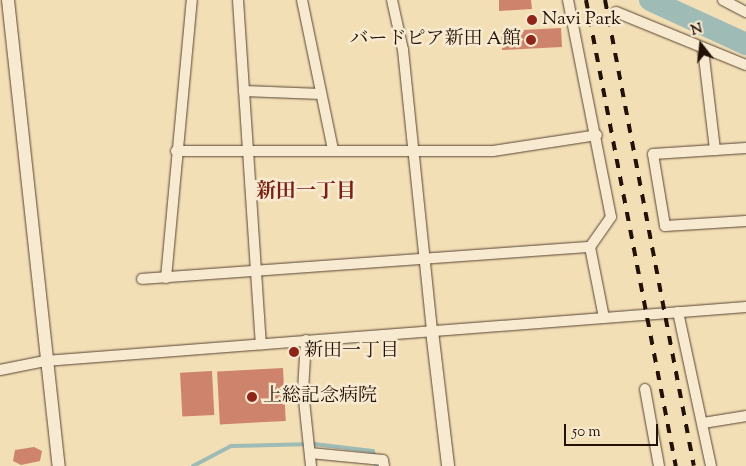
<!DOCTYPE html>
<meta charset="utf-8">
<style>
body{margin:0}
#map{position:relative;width:746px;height:466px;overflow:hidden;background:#f3dfb6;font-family:"Sorts Mill Goudy","Noto Serif JP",serif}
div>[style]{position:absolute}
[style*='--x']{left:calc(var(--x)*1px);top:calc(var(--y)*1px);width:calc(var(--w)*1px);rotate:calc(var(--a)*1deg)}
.stream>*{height:4px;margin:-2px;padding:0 2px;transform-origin:2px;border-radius:2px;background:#9ebbb6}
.river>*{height:22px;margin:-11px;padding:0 11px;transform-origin:11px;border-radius:11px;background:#9ebbb6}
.building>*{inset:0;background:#ce846c;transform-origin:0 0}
.roads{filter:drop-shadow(0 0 1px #584432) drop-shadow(0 0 1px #584432)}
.minor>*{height:10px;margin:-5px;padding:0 5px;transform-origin:5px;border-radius:5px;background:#f7ead0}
.tertiary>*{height:12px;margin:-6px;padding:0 6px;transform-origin:6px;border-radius:6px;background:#f7ead0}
.rail>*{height:4px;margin-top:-2px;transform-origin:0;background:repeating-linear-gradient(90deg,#241106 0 9px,transparent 0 18px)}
.dots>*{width:14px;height:14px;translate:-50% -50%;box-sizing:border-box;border:2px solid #f7ead0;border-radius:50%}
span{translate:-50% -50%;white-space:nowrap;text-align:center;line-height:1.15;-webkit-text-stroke:5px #f7ead0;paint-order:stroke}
.poi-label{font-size:19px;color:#241106}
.left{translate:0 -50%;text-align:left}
.right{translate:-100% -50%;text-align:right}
.neighbourhood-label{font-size:20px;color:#7a1f14;font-weight:700}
.north{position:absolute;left:676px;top:20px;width:50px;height:50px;-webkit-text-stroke:4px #f7ead0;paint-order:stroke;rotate:344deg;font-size:14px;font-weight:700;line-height:20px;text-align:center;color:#241106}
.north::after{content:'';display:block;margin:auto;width:18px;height:22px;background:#241106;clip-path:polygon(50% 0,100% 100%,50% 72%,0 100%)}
.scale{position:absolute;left:564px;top:424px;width:94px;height:22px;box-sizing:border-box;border:2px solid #241106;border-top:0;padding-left:6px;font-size:15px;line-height:18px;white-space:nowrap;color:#241106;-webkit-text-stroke:4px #f7ead0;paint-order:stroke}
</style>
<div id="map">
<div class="stream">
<i style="--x:193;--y:466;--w:43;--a:-27.8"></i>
<i style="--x:231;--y:446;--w:83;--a:-1.4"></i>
<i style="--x:314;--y:444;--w:59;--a:6.8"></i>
<i style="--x:373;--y:451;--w:15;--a:79"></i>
</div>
<div class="river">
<i style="--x:650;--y:0;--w:106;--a:24.6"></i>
</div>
<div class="building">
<i style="clip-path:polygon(499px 0,531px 0,532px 9px,499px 11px)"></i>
<i style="left:561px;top:28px;width:19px;height:60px;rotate:87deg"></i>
<i style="left:283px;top:368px;width:53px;height:66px;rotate:87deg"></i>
<i style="left:212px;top:371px;width:44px;height:32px;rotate:87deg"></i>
<i style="clip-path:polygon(34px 447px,42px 451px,40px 461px,21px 465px,13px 461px,15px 450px)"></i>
</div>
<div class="roads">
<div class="minor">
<i style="--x:238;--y:0;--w:345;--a:86.2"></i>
<i style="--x:302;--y:0;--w:153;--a:78.3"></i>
<i style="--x:392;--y:0;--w:51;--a:77.6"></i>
<i style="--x:403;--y:50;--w:282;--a:84.1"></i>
<i style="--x:568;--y:0;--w:221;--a:78.8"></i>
<i style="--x:611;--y:217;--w:37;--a:125"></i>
<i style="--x:590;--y:247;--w:72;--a:78.8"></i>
<i style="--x:723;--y:0;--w:26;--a:28"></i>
<i style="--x:616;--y:12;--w:140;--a:22.2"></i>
<i style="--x:703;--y:49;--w:102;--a:83.2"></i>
<i style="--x:244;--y:91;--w:77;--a:2.2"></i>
<i style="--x:746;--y:148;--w:93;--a:176.3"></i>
<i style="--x:653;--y:154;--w:73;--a:80.5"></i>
<i style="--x:665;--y:226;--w:81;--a:-3.5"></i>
<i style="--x:176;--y:151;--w:317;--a:0"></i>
<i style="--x:493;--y:151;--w:105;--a:-8.7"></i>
<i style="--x:166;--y:278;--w:279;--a:-84.7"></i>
<i style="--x:142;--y:279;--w:449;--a:-4.1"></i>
<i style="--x:678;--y:312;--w:157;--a:77.9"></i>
<i style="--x:306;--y:340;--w:51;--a:93.4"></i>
<i style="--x:303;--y:391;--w:75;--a:83.9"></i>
<i style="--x:0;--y:370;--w:46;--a:-11.3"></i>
<i style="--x:45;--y:361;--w:703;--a:-4.4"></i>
<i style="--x:645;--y:389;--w:78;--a:79.7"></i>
<i style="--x:703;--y:423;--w:44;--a:-9.2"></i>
<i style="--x:310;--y:453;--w:73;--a:5.5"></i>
<i style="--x:383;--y:460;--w:6;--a:81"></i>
</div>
<div class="tertiary">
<i style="--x:8;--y:0;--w:469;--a:83.8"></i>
<i style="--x:432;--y:331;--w:136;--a:83.2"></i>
</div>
</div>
<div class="rail">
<i style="--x:586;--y:0;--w:475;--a:79.1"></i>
<i style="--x:605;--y:0;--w:474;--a:79.2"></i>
</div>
<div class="dots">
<i style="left:532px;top:20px;background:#8f2418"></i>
<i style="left:531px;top:40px;background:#8f2418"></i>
<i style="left:294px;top:352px;background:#8f2418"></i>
<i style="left:252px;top:397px;background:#8f2418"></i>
</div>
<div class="poi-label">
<span class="left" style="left:542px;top:20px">Navi Park</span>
<span class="right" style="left:521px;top:40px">バードピア新田 A館</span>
<span class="left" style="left:304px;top:352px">新田一丁目</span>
<span class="left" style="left:263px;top:397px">上総記念病院</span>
</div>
<div class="neighbourhood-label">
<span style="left:306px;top:192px">新田一丁目</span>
</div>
<div class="north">N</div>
<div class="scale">50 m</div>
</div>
